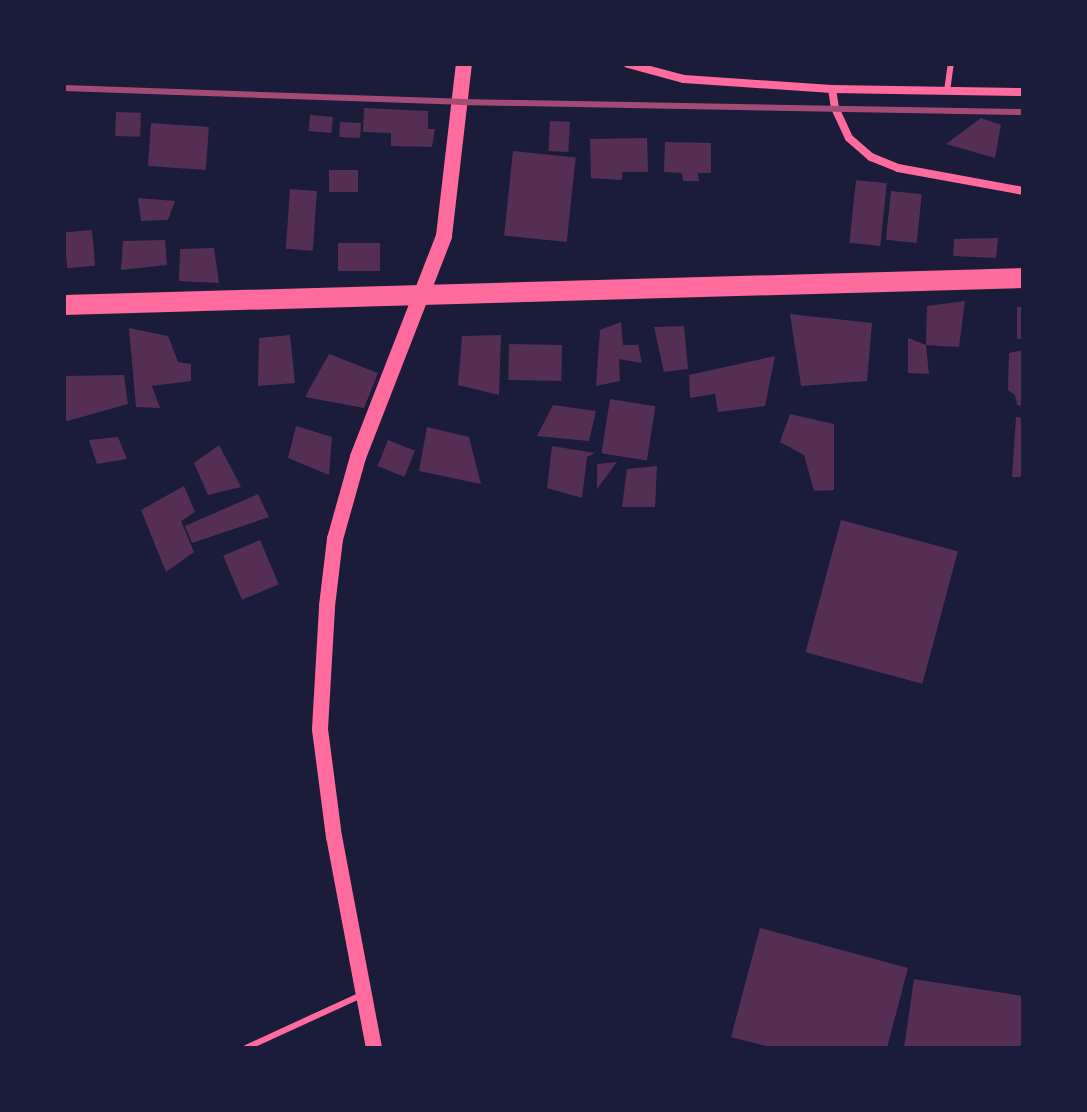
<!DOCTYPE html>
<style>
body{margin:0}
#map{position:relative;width:1087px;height:1112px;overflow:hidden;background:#1b1b3a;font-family:Mulish,sans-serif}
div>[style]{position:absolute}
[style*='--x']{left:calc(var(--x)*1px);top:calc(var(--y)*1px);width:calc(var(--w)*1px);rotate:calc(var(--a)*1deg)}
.building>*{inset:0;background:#542f53;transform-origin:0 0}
.service>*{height:6px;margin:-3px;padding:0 3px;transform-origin:3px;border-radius:3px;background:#ff6b9d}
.minor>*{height:8px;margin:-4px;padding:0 4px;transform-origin:4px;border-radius:4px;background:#ff6b9d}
.secondary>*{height:16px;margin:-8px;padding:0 8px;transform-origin:8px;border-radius:8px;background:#ff6b9d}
.primary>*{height:20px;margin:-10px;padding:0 10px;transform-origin:10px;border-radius:10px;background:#ff6b9d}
.rail>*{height:6px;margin:-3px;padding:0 3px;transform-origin:3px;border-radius:3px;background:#a44b75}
span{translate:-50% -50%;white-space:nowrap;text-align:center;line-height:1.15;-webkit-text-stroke:8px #1b1b3a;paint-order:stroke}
.frame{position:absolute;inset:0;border:66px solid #1b1b3a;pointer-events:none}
</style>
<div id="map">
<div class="building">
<i style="clip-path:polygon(364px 108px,428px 111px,428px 129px,435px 129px,432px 147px,391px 146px,391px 133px,363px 132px)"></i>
<i style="left:116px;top:112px;width:25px;height:24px;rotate:2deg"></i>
<i style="left:310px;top:115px;width:23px;height:16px;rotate:5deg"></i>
<i style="clip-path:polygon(981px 118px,1001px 125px,995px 158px,946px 144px)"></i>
<i style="left:550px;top:121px;width:20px;height:30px;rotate:3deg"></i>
<i style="left:340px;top:122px;width:21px;height:15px;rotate:3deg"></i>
<i style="left:151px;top:123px;width:58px;height:43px;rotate:4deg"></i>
<i style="clip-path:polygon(647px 138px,648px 172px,622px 172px,622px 180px,591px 178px,590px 139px)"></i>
<i style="clip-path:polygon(665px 142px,711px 143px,711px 173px,698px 173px,699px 181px,683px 181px,682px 173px,664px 172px)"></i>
<i style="left:513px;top:151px;width:63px;height:85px;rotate:6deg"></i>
<i style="left:329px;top:170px;width:29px;height:22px"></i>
<i style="left:856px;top:180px;width:31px;height:63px;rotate:6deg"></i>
<i style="left:290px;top:189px;width:27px;height:60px;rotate:4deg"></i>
<i style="left:891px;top:191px;width:31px;height:49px;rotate:6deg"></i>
<i style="clip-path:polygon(138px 198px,175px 201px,168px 220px,141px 221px)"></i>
<i style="left:92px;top:230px;width:36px;height:28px;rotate:85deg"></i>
<i style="clip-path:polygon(998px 238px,996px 258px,953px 256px,954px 239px)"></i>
<i style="clip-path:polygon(165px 240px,167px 265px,121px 270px,123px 241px)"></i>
<i style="left:380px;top:243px;width:28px;height:42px;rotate:90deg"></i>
<i style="clip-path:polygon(214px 248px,219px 283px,179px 281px,180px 249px)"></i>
<i style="clip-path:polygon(965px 301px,959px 347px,926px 345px,929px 374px,908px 373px,908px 338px,926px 345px,927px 306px)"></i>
<i style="left:1023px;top:307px;width:32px;height:6px;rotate:90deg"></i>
<i style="clip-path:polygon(790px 314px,872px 323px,867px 381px,801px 386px)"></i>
<i style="clip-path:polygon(621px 322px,623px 345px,638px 345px,642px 363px,619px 359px,620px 381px,596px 386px,600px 330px)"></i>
<i style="clip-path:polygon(684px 326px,688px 369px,664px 372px,654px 327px)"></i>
<i style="clip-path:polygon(129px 328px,168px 336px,178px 362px,191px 364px,191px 381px,152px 386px,160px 408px,136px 407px)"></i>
<i style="clip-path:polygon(290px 335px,295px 383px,258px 386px,259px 338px)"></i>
<i style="clip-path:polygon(501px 335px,499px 395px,458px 385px,462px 336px)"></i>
<i style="left:509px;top:344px;width:53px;height:36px;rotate:1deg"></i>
<i style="clip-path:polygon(1023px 350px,1023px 406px,1017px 405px,1015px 395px,1008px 390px,1009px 353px)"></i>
<i style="clip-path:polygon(329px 354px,378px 373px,364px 408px,305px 397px)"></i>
<i style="clip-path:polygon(775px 356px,765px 406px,718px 412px,715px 394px,690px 398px,689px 375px)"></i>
<i style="clip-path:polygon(124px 375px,128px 404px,64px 422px,64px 376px)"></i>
<i style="left:610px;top:399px;width:46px;height:55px;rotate:9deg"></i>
<i style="clip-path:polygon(553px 405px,596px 411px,589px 441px,537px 436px)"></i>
<i style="clip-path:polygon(790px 414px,834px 424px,834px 490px,814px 491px,804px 455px,780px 442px)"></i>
<i style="clip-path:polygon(1016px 417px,1023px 418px,1023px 477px,1012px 477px)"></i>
<i style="clip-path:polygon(296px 426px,332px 437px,329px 475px,288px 458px)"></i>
<i style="clip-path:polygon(427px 427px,469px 437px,481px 484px,419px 471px)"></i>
<i style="clip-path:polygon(118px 437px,127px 459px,97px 464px,89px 440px)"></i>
<i style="left:388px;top:440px;width:29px;height:28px;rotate:22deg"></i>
<i style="clip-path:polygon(219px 445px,241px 487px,208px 495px,194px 463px)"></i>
<i style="clip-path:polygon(552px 446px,595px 453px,587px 457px,582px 498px,547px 488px)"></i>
<i style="clip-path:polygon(617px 462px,597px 489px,597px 464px)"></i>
<i style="clip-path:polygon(657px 466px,655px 507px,622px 507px,627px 469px)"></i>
<i style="clip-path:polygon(184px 486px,195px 512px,181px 521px,194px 552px,166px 572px,141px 510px)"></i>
<i style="clip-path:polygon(258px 494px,269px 517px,192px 543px,185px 526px)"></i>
<i style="left:841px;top:520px;width:121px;height:137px;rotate:15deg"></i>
<i style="left:260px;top:540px;width:48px;height:40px;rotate:67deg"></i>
<i style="clip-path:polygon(760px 928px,908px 968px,887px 1048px,774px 1048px,731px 1037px)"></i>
<i style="clip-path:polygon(914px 979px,1023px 996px,1023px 1048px,904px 1048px)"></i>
</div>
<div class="service">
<i style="--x:947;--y:91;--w:27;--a:-82"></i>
<i style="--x:246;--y:1048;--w:127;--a:-24.7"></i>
</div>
<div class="minor">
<i style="--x:628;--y:64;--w:58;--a:15"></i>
<i style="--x:684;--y:79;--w:148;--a:3.9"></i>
<i style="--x:832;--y:89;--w:191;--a:0.9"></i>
<i style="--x:832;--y:89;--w:19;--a:81"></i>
<i style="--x:835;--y:108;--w:33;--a:65"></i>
<i style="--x:849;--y:138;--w:29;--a:41"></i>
<i style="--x:871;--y:157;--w:29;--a:22"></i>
<i style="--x:898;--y:168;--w:127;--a:10.4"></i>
</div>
<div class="secondary">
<i style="--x:374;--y:1048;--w:215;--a:-100.7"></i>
<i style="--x:334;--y:837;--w:109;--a:-97.4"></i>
<i style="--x:320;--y:729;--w:123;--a:-86.7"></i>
<i style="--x:327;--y:606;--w:67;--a:-83.2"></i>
<i style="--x:335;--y:539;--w:85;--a:-74.3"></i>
<i style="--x:358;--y:457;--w:237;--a:-68.7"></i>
<i style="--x:444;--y:236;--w:173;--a:-83.4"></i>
</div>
<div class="primary">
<i style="--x:64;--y:305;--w:959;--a:-1.61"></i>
</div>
<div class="rail">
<i style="--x:64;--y:88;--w:396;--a:2"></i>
<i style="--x:460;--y:102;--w:563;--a:1.02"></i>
</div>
<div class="frame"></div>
</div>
